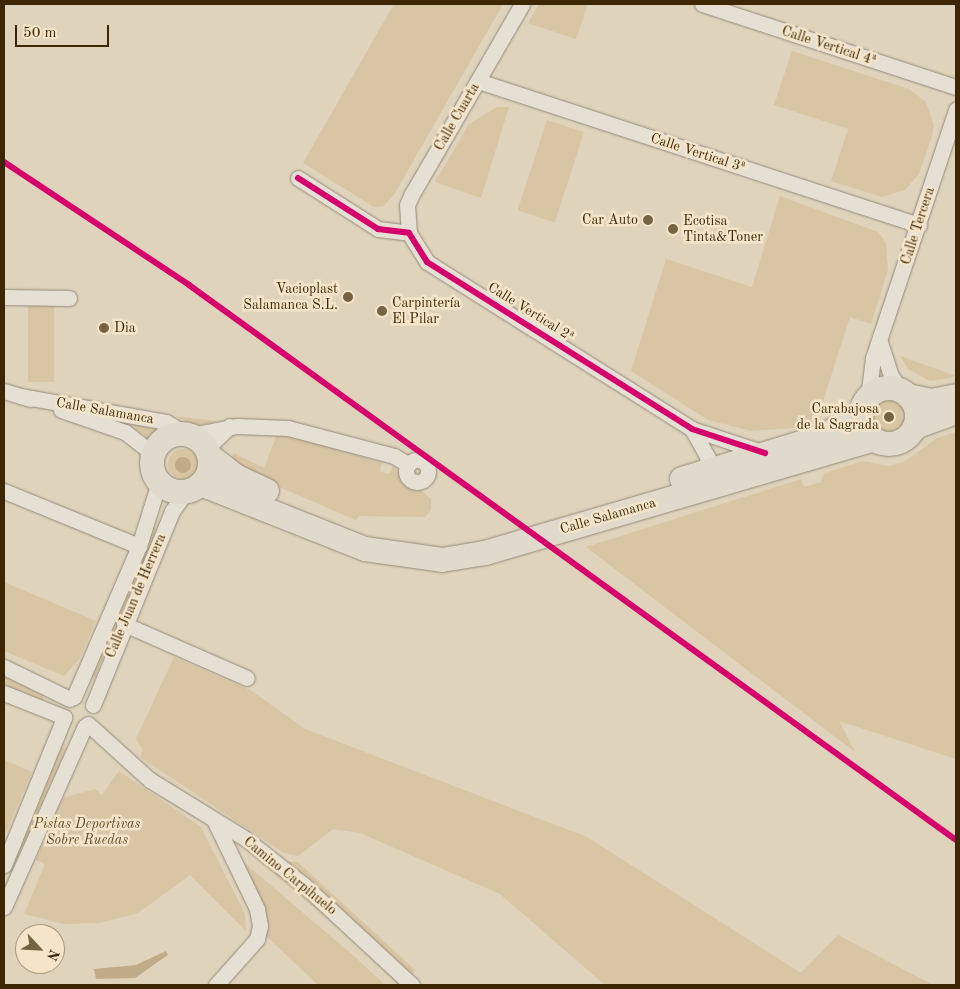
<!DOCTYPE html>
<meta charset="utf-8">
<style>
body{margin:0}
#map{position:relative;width:960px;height:989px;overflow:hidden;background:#dfd3bc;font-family:"Old Standard TT",serif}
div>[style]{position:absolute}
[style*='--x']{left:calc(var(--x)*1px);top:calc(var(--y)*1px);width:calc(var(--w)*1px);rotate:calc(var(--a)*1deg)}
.green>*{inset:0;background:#d7c5a4;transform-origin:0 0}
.round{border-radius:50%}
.water>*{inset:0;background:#c0ac89}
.roads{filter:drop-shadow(0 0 1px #948a78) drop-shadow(0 0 1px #948a78)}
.street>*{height:15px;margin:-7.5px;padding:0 7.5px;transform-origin:7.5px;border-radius:7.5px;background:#e5dfd4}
.street>.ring{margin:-7.5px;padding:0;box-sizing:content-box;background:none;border:15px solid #e5dfd4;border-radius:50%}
.primary>*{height:24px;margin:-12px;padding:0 12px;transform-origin:12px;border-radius:12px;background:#e1d9cc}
.primary>.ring{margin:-12px;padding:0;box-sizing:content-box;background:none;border:24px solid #e1d9cc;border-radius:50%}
.cycleway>*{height:6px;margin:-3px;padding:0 3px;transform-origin:3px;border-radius:3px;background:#d6006c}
.dots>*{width:14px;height:14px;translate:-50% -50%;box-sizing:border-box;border:2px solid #f4e5ca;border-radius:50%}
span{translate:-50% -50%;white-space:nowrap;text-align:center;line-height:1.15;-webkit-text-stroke:5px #f4e5ca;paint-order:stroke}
.street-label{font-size:14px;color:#3d2603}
.poi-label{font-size:14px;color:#3d2603}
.right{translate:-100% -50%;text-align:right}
.left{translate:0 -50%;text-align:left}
.park-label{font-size:14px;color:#624b26;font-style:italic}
.frame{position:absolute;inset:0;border:5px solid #3d2603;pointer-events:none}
.north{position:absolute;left:15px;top:924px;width:50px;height:50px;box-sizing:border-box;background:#f4e5ca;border:1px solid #ab997a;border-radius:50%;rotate:115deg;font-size:14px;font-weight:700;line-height:20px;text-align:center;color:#3d2603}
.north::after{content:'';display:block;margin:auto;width:18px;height:22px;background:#766344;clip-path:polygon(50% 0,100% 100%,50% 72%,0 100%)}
.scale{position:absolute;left:15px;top:25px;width:94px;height:22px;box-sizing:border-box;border:2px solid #3d2603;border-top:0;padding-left:6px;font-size:15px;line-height:18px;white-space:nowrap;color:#3d2603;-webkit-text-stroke:4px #f4e5ca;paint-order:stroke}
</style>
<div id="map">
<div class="green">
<i style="clip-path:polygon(394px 4px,503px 4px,395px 193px,384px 206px,374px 207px,303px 163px)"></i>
<i style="clip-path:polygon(539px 4px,588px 4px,576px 39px,528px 23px)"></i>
<i style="clip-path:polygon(792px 51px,909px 89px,926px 102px,934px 125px,931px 139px,919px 174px,905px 190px,882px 197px,831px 181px,848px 129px,774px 105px)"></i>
<i style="clip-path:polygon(497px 107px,509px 107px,481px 198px,435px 182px,469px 124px)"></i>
<i style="left:547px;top:120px;width:39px;height:95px;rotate:18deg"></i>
<i style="clip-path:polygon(780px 196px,878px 232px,886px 243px,888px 270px,871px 324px,850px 317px,817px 420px,793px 428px,751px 431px,708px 420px,631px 371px,666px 259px,752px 287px)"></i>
<i style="left:28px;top:305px;width:26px;height:77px"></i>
<i style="clip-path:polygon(900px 356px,956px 376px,956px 377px,930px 381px,908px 369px)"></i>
<i class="round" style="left:873px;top:400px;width:32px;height:32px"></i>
<i style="clip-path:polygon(175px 416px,218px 421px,195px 426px)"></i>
<i style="clip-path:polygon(137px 422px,164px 430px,151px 440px,134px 428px)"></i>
<i style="clip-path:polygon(278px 432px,382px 463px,380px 471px,389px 474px,393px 466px,431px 499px,431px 510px,425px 517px,359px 516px,356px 520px,251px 475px,231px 459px,234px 453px,264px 468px)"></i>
<i style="clip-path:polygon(956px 432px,956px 759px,839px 721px,855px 752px,586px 547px,801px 479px,804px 487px,821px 482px,824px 473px,863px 461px,888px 466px,904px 462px,937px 438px)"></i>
<i class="round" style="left:168px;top:449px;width:30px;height:30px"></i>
<i style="clip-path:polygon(153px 527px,157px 529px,95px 678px,89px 675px)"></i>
<i style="clip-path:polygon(4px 582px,96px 621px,79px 660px,64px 676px,4px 651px)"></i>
<i style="clip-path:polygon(174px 657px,252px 691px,305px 729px,587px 837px,801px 973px,838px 935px,933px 985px,605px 985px,500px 894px,360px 833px,333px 829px,298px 856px,284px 853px,140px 757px,143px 750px,136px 739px)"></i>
<i style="clip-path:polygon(4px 672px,47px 690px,41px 703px,4px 687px)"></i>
<i style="clip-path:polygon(60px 746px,66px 749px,24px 846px,20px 844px)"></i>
<i style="clip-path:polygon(4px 760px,32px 772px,4px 837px)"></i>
<i style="clip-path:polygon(119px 771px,201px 827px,245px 914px,246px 931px,190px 875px,138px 913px,99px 923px,64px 924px,24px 914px,45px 864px,36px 860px,63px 798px,95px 789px,102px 795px)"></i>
<i style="clip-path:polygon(229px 836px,328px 913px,404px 985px,398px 985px,367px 952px)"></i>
<i style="clip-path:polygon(240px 859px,355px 957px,385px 985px,318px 985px,264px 934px)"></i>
<i style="clip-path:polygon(289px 861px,298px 862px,415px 970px,411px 974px,288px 865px)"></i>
</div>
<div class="water">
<i class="round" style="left:175px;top:457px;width:16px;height:16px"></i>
<i style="clip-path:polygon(166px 951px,168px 955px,135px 978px,96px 979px,94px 969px,136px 965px)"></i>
</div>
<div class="roads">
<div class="street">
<i style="--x:702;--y:4;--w:267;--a:18.1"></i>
<i style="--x:478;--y:81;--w:464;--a:18.1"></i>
<i style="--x:298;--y:178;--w:95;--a:32.5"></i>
<i style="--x:378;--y:229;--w:31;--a:7"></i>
<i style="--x:409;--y:233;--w:34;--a:58"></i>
<i style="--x:427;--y:262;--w:313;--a:32.2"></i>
<i style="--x:692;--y:429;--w:76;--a:18.4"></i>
<i style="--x:409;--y:233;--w:28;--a:-94"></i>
<i style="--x:407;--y:205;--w:12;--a:-66"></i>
<i style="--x:412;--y:194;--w:220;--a:-59.9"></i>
<i style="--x:4;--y:297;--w:65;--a:0.9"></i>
<i style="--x:880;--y:342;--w:36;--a:72"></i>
<i style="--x:891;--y:376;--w:19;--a:54"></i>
<i style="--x:4;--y:391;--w:27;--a:17"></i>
<i style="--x:20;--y:396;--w:148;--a:10.1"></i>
<i style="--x:166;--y:422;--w:23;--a:31"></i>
<i style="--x:868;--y:398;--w:40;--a:-82.9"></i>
<i style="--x:873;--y:358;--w:262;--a:-71.5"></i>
<i style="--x:61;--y:410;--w:68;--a:19"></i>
<i style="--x:125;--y:432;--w:36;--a:38"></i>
<i style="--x:692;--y:429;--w:33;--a:61"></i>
<i style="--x:708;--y:458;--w:14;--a:102"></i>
<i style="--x:190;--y:435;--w:48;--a:-10.8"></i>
<i style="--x:237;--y:426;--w:51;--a:2.2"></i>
<i style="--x:288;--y:428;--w:110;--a:14.8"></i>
<i style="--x:394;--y:456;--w:17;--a:31"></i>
<i style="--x:206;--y:449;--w:33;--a:-44"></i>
<i class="ring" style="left:406px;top:460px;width:7px;height:7px"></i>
<i style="--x:4;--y:491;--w:146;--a:22.2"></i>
<i style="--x:124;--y:624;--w:134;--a:23.7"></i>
<i style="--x:4;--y:667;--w:73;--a:25.9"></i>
<i style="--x:4;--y:693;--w:65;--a:21.8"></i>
<i style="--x:74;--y:697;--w:164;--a:-66.7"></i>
<i style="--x:139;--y:546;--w:67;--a:-72.6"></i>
<i style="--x:93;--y:705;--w:209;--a:-67.8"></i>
<i style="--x:172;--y:511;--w:24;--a:-54"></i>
<i style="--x:88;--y:724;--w:84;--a:42.1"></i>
<i style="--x:150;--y:780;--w:113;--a:31.6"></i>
<i style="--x:246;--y:839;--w:75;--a:38.5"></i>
<i style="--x:305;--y:886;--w:146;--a:42.8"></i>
<i style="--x:215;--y:822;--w:97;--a:64.2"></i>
<i style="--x:257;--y:909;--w:17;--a:80"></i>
<i style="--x:260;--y:926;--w:13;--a:103"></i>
<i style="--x:257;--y:939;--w:62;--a:131.7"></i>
<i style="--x:4;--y:865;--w:159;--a:-67.8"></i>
<i style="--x:4;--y:907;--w:198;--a:-65.9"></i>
</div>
<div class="primary">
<i class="ring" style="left:861px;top:388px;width:32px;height:32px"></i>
<i style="--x:908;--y:396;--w:24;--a:12"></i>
<i style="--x:931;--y:401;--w:25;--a:-11"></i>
<i style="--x:915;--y:427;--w:44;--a:-20.1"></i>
<i class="ring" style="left:152px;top:434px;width:34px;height:34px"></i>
<i style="--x:211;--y:457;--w:33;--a:38"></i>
<i style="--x:237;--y:477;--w:33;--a:25"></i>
<i style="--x:682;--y:479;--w:148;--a:-16.8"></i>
<i style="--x:824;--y:436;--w:45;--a:-32.3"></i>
<i style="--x:201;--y:484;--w:176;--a:21.6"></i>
<i style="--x:365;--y:549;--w:78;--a:8.1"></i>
<i style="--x:442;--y:560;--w:44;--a:-9.2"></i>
<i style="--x:485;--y:553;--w:405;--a:-16.3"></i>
</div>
</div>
<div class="cycleway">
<i style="--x:4;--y:162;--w:222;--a:33.6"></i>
<i style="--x:189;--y:285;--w:947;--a:35.89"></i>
<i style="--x:298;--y:178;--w:95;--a:32.5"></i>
<i style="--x:378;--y:229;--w:31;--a:7"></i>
<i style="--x:409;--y:233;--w:34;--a:58"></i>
<i style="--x:427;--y:262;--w:313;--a:32.2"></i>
<i style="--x:692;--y:429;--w:77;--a:18.2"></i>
</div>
<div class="dots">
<i style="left:648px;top:220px;background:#766344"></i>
<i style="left:673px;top:229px;background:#766344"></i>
<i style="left:348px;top:297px;background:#766344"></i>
<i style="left:382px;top:311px;background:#766344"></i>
<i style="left:104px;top:328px;background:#766344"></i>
<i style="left:889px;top:417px;background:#766344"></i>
</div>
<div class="street-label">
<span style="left:829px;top:46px;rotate:18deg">Calle Vertical 4ª</span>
<span style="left:457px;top:117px;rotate:-60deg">Calle Cuarta</span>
<span style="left:698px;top:153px;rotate:18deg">Calle Vertical 3ª</span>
<span style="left:918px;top:226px;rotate:-72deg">Calle Tercera</span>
<span style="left:531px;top:312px;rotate:32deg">Calle Vertical 2ª</span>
<span style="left:105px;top:411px;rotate:10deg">Calle Salamanca</span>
<span style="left:608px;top:516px;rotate:-16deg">Calle Salamanca</span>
<span style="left:136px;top:596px;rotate:-67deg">Calle Juan de Herrera</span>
<span style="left:290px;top:876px;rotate:39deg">Camino Carpihuelo</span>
</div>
<div class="poi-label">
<span class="right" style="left:638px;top:220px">Car Auto</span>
<span class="left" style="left:683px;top:229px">Ecotisa<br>Tinta&amp;Toner</span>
<span class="right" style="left:338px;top:297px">Vacioplast<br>Salamanca S.L.</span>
<span class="left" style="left:392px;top:311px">Carpintería<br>El Pilar</span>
<span class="left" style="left:114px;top:328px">Dia</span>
<span class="right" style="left:879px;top:417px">Carabajosa<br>de la Sagrada</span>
</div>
<div class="park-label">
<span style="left:87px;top:832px">Pistas Deportivas<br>Sobre Ruedas</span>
</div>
<div class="frame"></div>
<div class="north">N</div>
<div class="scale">50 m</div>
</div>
